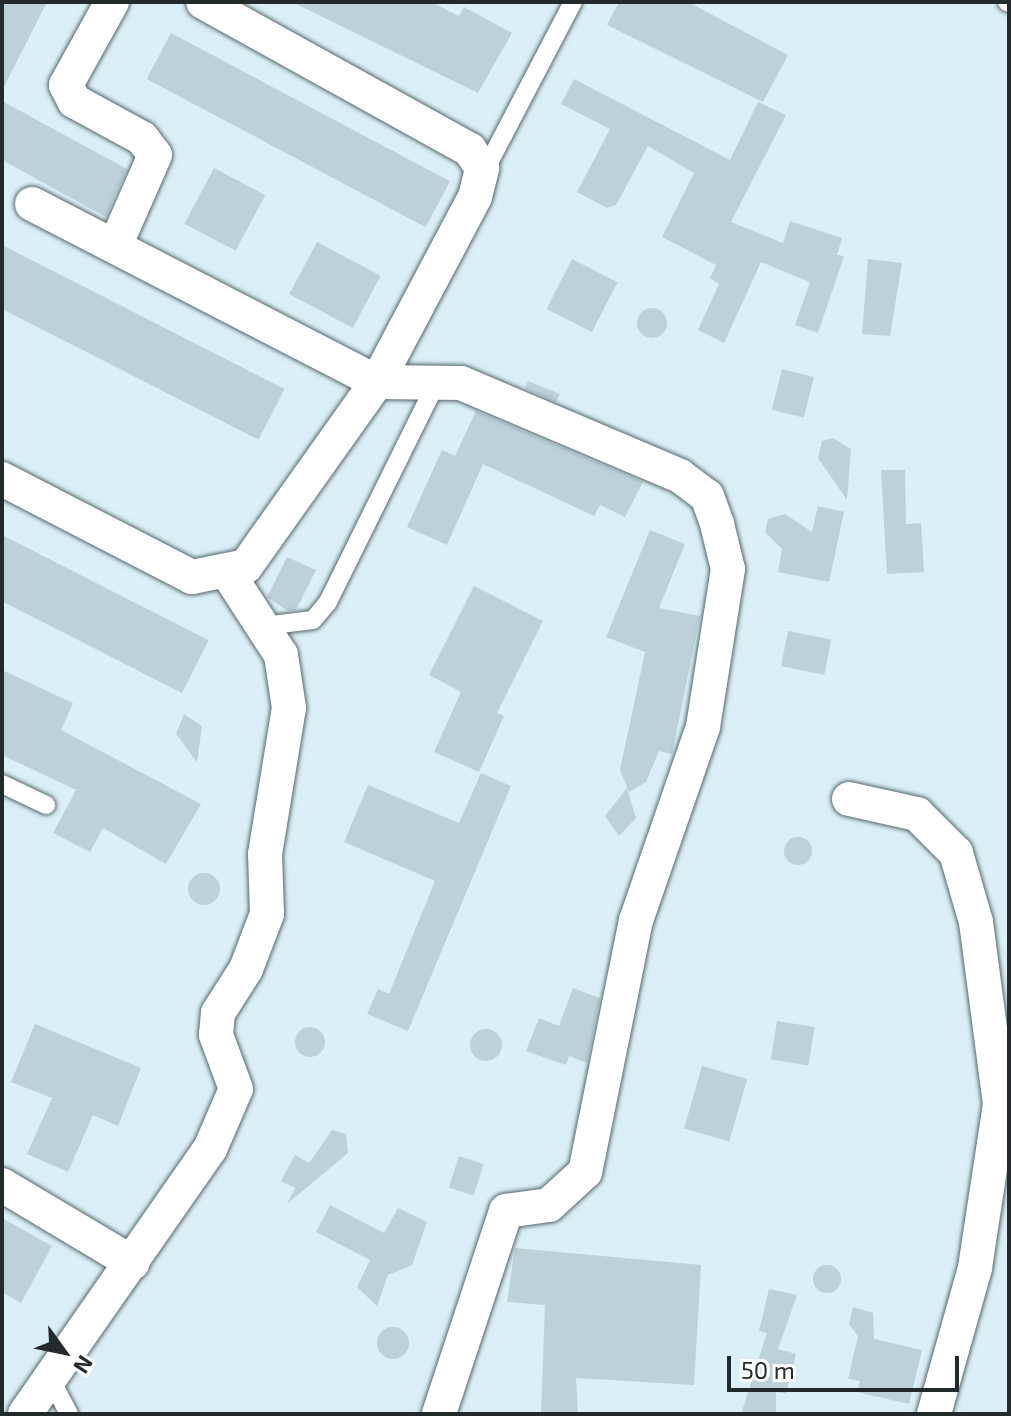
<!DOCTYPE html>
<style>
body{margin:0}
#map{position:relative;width:1011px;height:1416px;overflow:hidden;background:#daf0f6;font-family:"Exo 2",sans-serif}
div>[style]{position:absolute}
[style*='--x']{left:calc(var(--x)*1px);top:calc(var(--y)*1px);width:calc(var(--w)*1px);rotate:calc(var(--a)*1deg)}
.building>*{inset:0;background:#bcd2d8;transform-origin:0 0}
.round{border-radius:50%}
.roads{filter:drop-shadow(0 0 2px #55686d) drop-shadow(0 0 2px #55686d)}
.lane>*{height:18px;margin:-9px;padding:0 9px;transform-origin:9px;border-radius:9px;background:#fff}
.street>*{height:34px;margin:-17px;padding:0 17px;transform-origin:17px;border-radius:17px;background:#fff}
span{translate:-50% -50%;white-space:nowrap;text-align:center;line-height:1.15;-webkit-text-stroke:8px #fff;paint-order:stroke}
.frame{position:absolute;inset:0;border:4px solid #222a2c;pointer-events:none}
.north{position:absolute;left:24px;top:1312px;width:80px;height:80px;-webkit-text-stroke:6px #fff;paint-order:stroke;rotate:123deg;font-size:22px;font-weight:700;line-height:32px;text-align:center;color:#222a2c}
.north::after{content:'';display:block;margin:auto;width:28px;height:36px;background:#222a2c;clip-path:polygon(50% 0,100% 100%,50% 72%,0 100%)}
.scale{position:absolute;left:727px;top:1356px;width:232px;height:36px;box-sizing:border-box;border:4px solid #222a2c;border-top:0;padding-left:10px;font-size:24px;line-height:28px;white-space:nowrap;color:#222a2c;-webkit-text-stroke:6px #fff;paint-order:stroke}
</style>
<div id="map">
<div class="building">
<i style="clip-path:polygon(2px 2px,47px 2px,2px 91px)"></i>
<i style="clip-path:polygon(292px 2px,431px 2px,459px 16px,464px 7px,512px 33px,478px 93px)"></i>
<i style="clip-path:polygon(619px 2px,688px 2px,788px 55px,763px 102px,607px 25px)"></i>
<i style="left:171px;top:33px;width:316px;height:52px;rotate:28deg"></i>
<i style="clip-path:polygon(574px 79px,730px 160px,758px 102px,786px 115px,731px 222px,783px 243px,790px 221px,842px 238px,837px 255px,844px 256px,818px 333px,795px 325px,810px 282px,761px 262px,724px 343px,698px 330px,719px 284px,710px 278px,716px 265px,662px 237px,694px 173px,648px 146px,616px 205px,607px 208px,577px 192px,610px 129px,561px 104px)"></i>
<i style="clip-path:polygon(2px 101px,127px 169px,106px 217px,2px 160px)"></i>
<i style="left:214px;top:168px;width:58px;height:63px;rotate:28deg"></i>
<i style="left:317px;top:242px;width:72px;height:59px;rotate:28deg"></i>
<i style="left:2px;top:245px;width:317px;height:57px;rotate:27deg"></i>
<i style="left:572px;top:259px;width:51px;height:56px;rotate:27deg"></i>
<i style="clip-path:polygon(868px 259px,902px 263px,890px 336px,862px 334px)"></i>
<i class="round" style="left:637px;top:308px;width:30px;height:30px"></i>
<i style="left:782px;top:369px;width:33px;height:42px;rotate:14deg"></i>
<i style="clip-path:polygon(528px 381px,560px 394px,556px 402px,525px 388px)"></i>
<i style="clip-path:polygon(476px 411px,643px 482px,625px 517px,600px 505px,594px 516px,483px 464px,447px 545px,407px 527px,442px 450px,455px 456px)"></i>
<i style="clip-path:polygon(833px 438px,851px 449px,847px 500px,818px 458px,822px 441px)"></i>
<i style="clip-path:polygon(881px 470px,905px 470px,906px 524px,921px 523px,924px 572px,887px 574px)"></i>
<i style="clip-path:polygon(818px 506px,844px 512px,829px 582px,778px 572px,782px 549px,765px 532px,768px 519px,785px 514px,812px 532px)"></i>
<i style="clip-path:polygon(650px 530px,685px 544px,659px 608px,700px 616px,672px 754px,659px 751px,646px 782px,629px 792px,620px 770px,645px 652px,606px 637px)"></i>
<i style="left:2px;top:535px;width:232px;height:59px;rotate:27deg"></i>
<i style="clip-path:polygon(287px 557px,316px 570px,296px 610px,288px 611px,267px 597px)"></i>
<i style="clip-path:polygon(474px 586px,543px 621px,497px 713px,504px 716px,479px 772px,434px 752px,461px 692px,429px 675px)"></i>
<i style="left:788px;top:631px;width:44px;height:36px;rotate:11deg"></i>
<i style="clip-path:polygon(2px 670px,73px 703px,61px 730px,201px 804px,166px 864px,103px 828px,90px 852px,53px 833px,76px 790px,2px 755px)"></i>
<i style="clip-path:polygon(184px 714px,202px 726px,197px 762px,176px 734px)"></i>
<i style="clip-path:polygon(481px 773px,511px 786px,408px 1031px,367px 1014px,378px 989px,389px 994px,435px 881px,344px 842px,368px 785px,459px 823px)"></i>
<i style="clip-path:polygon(627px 788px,636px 818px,619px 836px,605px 816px)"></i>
<i class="round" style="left:784px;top:837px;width:28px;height:28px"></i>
<i class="round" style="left:188px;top:873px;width:32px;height:32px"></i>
<i style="clip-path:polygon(573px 988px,600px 998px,587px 1063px,569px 1056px,566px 1065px,526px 1051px,539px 1018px,559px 1026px)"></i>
<i style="left:777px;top:1021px;width:38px;height:39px;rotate:9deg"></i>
<i style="clip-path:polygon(35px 1024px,141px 1068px,118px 1126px,93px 1115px,68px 1172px,27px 1154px,52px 1098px,11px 1082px)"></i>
<i class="round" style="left:295px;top:1027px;width:30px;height:30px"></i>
<i class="round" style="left:470px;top:1029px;width:32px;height:32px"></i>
<i style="left:702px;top:1066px;width:47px;height:65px;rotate:16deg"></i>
<i style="clip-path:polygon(332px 1130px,346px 1134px,348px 1153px,287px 1204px,295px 1188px,281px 1181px,295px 1155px,309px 1163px)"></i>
<i style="left:459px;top:1156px;width:26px;height:33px;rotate:18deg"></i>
<i style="clip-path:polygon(330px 1205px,384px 1233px,398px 1208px,427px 1222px,412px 1265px,388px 1275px,377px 1306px,357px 1287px,370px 1260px,316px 1232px)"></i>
<i style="clip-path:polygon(2px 1218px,52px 1246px,21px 1303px,2px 1292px)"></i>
<i style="clip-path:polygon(515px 1248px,701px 1265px,694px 1385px,576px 1378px,578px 1414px,541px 1414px,545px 1305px,507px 1302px)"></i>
<i class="round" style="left:813px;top:1265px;width:28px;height:28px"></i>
<i style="clip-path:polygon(769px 1289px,797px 1295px,778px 1349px,796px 1354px,786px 1394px,776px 1391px,776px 1414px,741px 1414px,767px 1333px,759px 1331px)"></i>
<i style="clip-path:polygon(853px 1307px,873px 1313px,874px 1339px,922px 1350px,909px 1404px,857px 1392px,860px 1381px,848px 1379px,858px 1336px,849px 1324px)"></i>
<i class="round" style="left:377px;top:1327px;width:32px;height:32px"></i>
</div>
<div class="roads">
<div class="lane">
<i style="--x:1007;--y:2;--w:2;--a:27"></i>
<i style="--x:483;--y:174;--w:194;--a:-62.4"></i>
<i style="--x:264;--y:626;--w:49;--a:-7"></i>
<i style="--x:313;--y:620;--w:23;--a:-50"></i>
<i style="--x:328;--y:602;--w:244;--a:-63.7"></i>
<i style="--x:2;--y:784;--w:49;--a:25.5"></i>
<i style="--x:49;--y:1376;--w:43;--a:62.2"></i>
</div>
<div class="street">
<i style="--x:112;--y:2;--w:95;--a:119"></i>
<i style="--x:66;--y:85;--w:18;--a:63"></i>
<i style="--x:74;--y:101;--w:77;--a:28.6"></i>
<i style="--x:142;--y:138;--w:21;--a:53"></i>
<i style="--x:155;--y:155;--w:99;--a:113.7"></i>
<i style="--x:32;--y:204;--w:388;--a:27.3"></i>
<i style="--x:377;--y:382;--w:84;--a:0.7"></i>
<i style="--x:461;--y:383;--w:238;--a:23"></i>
<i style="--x:680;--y:476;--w:34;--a:37"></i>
<i style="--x:707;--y:496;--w:30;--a:70"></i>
<i style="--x:717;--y:524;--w:46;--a:76.3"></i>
<i style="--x:728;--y:569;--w:160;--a:99"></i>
<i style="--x:703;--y:727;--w:204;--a:109.1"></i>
<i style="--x:636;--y:920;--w:257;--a:101.4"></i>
<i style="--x:585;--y:1172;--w:49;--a:137.5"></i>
<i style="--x:549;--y:1205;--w:43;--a:172.1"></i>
<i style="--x:506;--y:1211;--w:214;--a:108.3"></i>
<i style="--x:2;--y:479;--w:214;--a:27.3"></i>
<i style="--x:192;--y:577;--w:55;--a:-11.5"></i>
<i style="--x:246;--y:566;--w:226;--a:-54.6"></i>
<i style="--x:377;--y:382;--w:209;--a:-62.1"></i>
<i style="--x:475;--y:197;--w:30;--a:-76"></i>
<i style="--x:482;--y:168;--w:22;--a:-124"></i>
<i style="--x:470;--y:150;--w:305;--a:-151"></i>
<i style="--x:849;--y:799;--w:70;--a:12.4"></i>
<i style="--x:917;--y:814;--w:55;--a:45"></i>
<i style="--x:956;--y:853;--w:72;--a:73.8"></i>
<i style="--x:976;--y:922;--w:184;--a:82.5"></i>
<i style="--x:1000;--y:1104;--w:166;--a:98.7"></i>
<i style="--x:975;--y:1268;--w:152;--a:105.7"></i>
<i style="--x:2;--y:1185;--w:152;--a:30.8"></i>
<i style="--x:25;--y:1414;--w:323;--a:-55.1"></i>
<i style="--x:210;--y:1149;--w:65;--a:-66.6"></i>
<i style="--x:236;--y:1089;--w:58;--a:-110.3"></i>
<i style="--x:216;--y:1035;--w:22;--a:-85"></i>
<i style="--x:218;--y:1013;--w:52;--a:-57.5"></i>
<i style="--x:246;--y:969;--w:59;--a:-69.1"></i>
<i style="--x:267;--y:914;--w:60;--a:-91.9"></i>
<i style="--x:265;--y:854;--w:148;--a:-80.7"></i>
<i style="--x:289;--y:708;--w:54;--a:-98.6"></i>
<i style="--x:281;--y:655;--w:95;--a:-123"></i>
</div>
</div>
<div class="frame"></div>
<div class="north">N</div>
<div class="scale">50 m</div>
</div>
